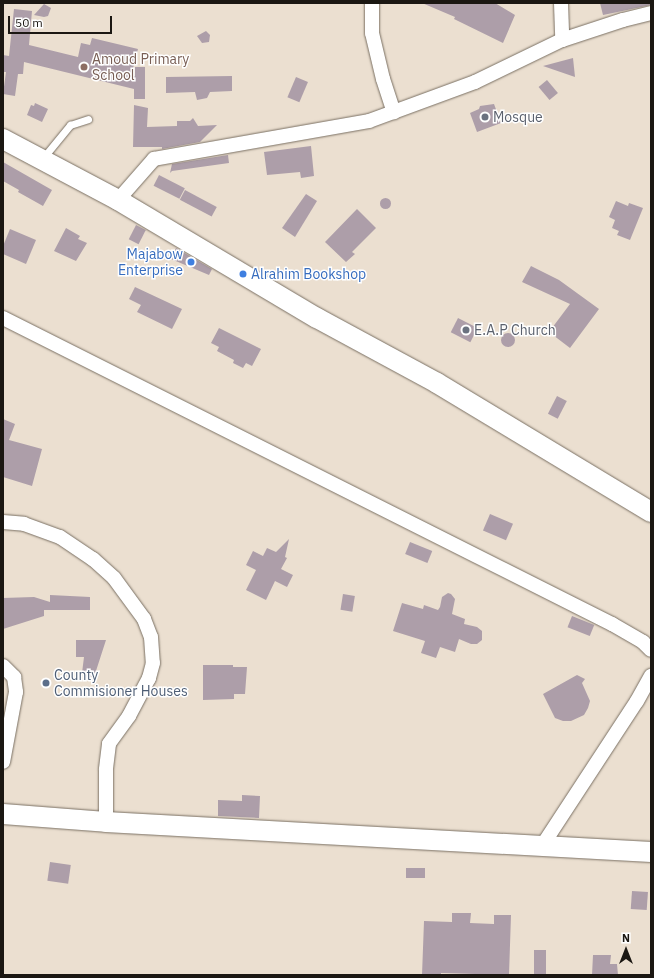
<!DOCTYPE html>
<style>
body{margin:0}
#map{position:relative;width:654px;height:978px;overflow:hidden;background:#ebdfd0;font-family:"IBM Plex Sans",sans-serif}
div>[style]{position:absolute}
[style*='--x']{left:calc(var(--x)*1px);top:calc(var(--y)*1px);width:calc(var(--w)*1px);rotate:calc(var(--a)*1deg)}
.building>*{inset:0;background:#ad9ea9;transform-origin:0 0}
.round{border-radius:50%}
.roads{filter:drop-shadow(0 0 1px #7a7063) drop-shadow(0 0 1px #7a7063)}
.lane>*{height:7px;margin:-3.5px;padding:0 3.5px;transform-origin:3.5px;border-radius:3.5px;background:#fff}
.street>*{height:14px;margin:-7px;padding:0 7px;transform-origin:7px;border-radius:7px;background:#fff}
.secondary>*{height:20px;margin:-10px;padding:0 10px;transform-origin:10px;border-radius:10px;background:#fff}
.dots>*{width:11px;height:11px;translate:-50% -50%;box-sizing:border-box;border:2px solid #fff;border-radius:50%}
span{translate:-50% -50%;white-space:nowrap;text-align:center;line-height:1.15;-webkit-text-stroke:3px #fff;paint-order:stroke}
.education-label{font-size:14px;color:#785e54}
.left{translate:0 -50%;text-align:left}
.worship-label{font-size:14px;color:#5b616d}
.shop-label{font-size:14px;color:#366cbe}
.right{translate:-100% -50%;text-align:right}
.service-label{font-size:14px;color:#4e5e75}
.frame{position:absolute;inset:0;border:4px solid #1b1712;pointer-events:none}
.north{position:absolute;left:606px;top:930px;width:40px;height:40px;-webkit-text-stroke:3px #fff;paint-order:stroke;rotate:0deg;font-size:11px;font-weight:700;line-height:16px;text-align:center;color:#1b1712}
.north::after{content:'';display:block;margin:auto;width:14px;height:18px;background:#1b1712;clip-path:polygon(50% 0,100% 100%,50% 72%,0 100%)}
.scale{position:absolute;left:8px;top:16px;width:104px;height:18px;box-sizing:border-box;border:2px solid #1b1712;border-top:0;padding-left:5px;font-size:12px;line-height:14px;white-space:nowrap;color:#1b1712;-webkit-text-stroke:3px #fff;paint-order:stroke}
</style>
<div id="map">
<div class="building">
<i style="clip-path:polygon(422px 3px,495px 3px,515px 15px,503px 43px,454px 19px,455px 17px)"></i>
<i style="clip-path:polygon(600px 3px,651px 3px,651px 5px,603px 15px)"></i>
<i style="clip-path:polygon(44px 4px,51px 8px,48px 16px,44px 17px,34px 15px)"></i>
<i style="clip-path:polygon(14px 9px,32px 11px,29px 45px,78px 57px,81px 43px,90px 45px,92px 38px,138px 49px,131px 76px,135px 76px,135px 67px,145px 67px,145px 99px,134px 99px,134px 89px,24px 62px,23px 74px,18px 74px,15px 96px,3px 94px,6px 72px,3px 72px,3px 55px,9px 56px)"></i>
<i style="clip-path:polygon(206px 31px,210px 35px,209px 42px,202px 43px,197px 36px)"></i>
<i style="clip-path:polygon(573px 58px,575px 77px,543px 66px)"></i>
<i style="clip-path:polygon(232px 76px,232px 91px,210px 92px,207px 98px,197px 100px,195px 92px,166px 93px,166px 77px)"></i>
<i style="left:296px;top:77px;width:13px;height:22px;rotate:23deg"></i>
<i style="left:547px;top:80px;width:17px;height:11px;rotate:50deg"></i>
<i style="clip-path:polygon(35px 103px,48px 109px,42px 122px,27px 115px,31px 105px,34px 106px)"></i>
<i style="clip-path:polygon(494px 104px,501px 123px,477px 132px,470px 113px,479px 109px,480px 106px)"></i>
<i style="clip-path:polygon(134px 105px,148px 108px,147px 127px,177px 126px,177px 121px,190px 121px,193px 118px,198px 126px,217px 125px,200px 142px,162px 149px,162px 147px,133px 147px)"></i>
<i style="clip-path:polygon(311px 146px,314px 176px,301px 178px,300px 172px,267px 175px,264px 152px)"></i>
<i style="clip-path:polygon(228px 155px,229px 163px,172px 171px,170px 173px,172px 164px)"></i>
<i style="clip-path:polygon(3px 162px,52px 190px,43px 206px,18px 192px,19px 190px,3px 181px)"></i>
<i style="left:159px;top:175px;width:29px;height:12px;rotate:27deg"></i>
<i style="left:185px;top:190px;width:36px;height:11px;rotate:28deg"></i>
<i style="clip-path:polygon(306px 194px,317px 201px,295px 237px,282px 228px)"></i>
<i class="round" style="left:379.5px;top:197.5px;width:11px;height:11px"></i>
<i style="clip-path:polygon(616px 201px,628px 206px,629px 203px,643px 208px,630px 240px,617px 235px,619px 231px,612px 228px,615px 220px,609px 217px)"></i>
<i style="clip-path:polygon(357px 209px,376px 228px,352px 252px,355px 254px,346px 262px,325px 242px)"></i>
<i style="left:136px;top:225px;width:11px;height:16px;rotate:27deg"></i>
<i style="clip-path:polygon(66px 228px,80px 236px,78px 239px,87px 243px,76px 261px,54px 251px)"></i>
<i style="clip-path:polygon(10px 229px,36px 240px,26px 264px,3px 254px,3px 246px)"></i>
<i style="clip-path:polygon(176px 248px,212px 269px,209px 275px,171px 259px)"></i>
<i style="clip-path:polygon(531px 266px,559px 280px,599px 309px,570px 348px,549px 332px,570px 304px,522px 282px)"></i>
<i style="clip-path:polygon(135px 287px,182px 309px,172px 329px,137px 312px,141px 305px,129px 299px)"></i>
<i style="left:458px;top:318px;width:22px;height:16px;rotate:27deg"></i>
<i style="clip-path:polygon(219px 328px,261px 349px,252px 366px,246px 363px,243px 368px,233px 363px,234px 360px,217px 351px,219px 347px,211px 343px)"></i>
<i class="round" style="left:501px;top:333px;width:14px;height:14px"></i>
<i style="left:557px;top:396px;width:11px;height:20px;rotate:27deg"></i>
<i style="clip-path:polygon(3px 419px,15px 424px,9px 440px,42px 449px,32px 486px,3px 477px)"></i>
<i style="left:490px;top:514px;width:25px;height:18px;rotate:23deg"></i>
<i style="clip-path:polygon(289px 539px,285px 557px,287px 558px,281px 569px,293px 575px,287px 587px,275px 581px,266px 600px,246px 590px,256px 570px,246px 565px,253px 551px,263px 556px,267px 548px,276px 552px)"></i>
<i style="left:410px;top:542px;width:24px;height:13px;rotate:22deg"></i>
<i style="clip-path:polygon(448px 593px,451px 594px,455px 599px,452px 614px,465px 619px,464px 624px,477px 627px,482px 631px,482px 640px,477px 644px,471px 644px,459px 639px,455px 652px,440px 647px,436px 658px,421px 653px,425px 641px,393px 631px,402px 603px,423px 609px,424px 605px,438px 610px,440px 607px,442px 597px)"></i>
<i style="left:343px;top:594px;width:12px;height:16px;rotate:9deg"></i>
<i style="clip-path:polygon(50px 595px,90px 597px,90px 610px,44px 610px,44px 616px,3px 629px,3px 598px,34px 597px,50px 602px)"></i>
<i style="left:572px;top:616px;width:24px;height:12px;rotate:22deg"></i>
<i style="clip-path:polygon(76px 640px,106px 640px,95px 674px,92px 677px,87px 678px,82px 673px,84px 657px,76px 657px)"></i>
<i style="clip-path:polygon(203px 665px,233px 665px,233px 667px,247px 667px,245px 694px,234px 694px,234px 699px,203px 700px)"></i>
<i style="clip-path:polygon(577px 675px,585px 679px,582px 683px,590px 701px,588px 708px,584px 715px,571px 721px,563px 721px,555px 718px,543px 694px)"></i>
<i style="clip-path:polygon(242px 795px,260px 796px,259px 818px,218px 816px,218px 800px,242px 801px)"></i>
<i style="left:50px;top:862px;width:21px;height:19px;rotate:8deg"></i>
<i style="left:406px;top:868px;width:19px;height:10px"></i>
<i style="left:632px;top:891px;width:16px;height:18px;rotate:4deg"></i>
<i style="clip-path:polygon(452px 913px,471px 913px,470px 923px,494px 924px,494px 915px,511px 915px,509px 975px,441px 973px,441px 975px,422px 975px,424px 921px,452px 922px)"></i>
<i style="left:534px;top:950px;width:12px;height:25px"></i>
<i style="clip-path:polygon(593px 955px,611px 955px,610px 964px,617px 964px,618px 975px,592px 975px)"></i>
</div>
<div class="roads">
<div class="lane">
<i style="--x:43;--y:158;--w:43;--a:-50.7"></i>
<i style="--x:70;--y:125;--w:19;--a:-18"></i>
</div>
<div class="street">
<i style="--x:372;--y:3;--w:30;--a:90"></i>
<i style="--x:372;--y:33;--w:47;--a:76.6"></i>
<i style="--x:383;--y:79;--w:35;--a:72"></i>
<i style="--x:561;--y:3;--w:37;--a:88"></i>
<i style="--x:118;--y:200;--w:55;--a:-48.7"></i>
<i style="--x:154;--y:159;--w:218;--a:-10"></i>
<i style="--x:369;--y:121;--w:113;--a:-20.2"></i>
<i style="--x:475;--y:82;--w:97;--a:-25.8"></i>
<i style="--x:562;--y:40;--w:64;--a:-18.2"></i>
<i style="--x:623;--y:20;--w:29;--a:-14"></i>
<i style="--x:3;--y:318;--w:682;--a:26.68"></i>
<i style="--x:612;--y:624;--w:36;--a:30"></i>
<i style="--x:643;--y:642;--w:11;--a:45"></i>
<i style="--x:3;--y:522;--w:21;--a:5"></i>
<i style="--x:24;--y:524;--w:38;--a:20"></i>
<i style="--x:60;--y:537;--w:40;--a:34"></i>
<i style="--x:93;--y:559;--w:28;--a:42"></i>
<i style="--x:114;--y:578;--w:51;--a:53.8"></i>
<i style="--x:144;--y:619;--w:19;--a:69"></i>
<i style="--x:151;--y:637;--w:26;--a:86"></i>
<i style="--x:153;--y:663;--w:16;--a:105"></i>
<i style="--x:149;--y:678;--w:43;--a:117.8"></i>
<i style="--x:129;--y:716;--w:34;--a:126"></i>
<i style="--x:109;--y:744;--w:26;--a:97"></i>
<i style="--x:106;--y:770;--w:52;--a:90"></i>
<i style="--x:3;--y:666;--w:16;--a:45"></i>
<i style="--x:14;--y:677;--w:15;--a:82"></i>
<i style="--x:16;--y:692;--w:71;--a:100.5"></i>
<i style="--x:542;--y:846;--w:173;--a:-56.8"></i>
<i style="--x:637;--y:701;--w:29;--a:-61"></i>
</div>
<div class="secondary">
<i style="--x:3;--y:139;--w:130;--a:27.9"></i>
<i style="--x:118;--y:200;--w:231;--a:30.7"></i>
<i style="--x:317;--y:318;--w:136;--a:28.4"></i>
<i style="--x:437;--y:383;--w:250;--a:31.1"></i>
<i style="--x:3;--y:814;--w:103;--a:4.4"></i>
<i style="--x:106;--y:822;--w:546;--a:3.15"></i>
</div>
</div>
<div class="dots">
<i style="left:84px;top:67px;background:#8d6e63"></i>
<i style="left:485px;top:117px;background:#6b7280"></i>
<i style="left:191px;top:262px;background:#3f7fe0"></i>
<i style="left:243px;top:274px;background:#3f7fe0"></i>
<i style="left:466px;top:330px;background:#6b7280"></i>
<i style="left:46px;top:683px;background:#5c6f8a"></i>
</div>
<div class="education-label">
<span class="left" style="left:92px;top:67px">Amoud Primary<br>School</span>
</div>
<div class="worship-label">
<span class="left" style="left:493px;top:117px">Mosque</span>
<span class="left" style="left:474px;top:330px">E.A.P Church</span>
</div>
<div class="shop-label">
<span class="right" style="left:183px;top:262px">Majabow<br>Enterprise</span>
<span class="left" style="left:251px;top:274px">Alrahim Bookshop</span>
</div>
<div class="service-label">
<span class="left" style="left:54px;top:683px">County<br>Commisioner Houses</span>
</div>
<div class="frame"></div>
<div class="north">N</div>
<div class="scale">50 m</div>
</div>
